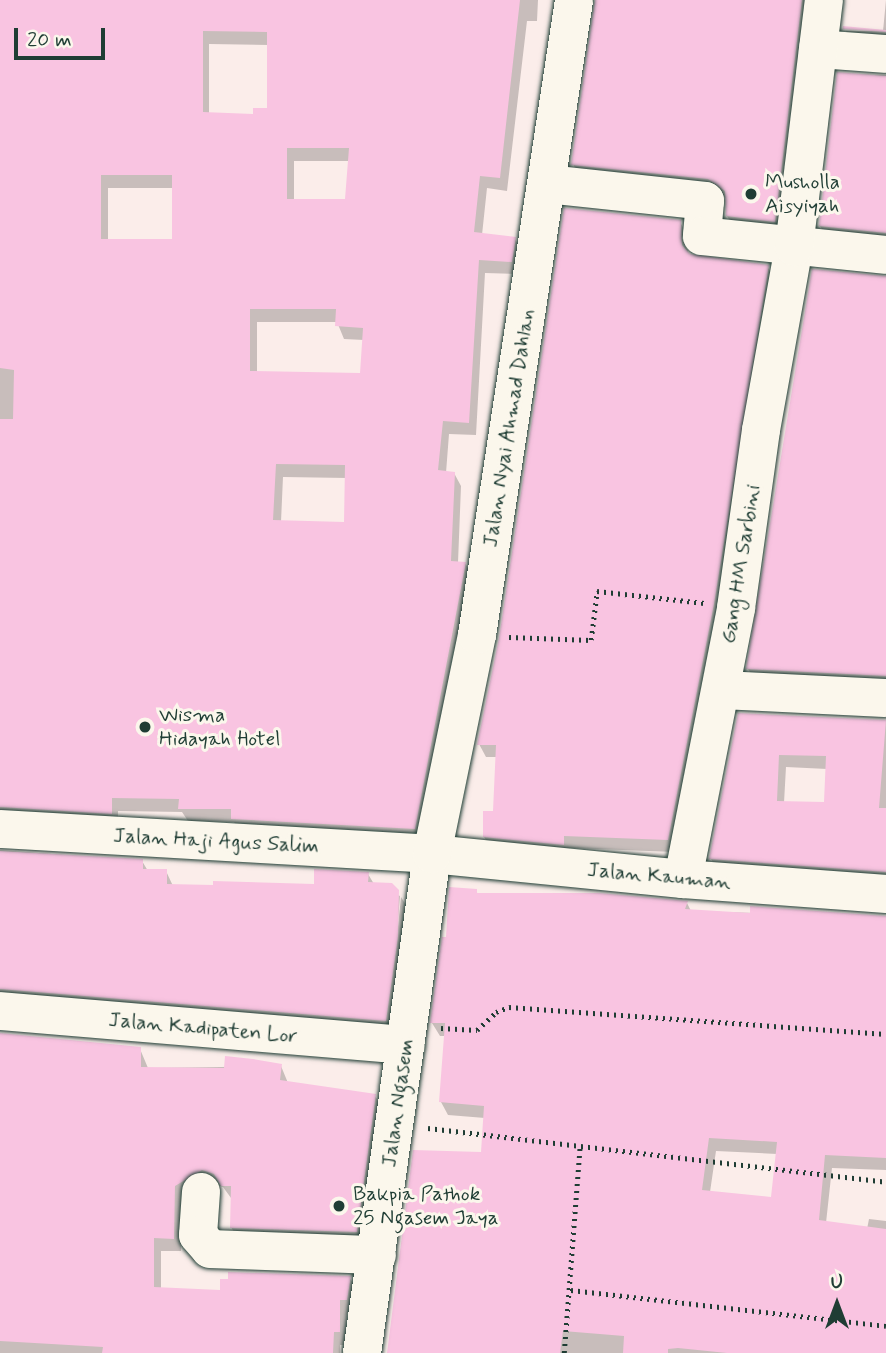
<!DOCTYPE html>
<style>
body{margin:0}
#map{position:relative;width:886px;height:1353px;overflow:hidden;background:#fbedea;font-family:Mynerve,sans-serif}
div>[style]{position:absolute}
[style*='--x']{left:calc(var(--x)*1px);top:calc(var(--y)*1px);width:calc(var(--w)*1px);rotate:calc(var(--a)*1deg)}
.shadow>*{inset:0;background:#0003}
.building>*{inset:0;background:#f9c4e1}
.path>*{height:4.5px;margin-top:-2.25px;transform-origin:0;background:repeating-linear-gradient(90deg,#1f3d34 0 2px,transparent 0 7px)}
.roads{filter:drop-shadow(0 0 2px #1f3d34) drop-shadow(0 0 2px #1f3d34)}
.minor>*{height:38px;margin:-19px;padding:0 19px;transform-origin:19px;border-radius:19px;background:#fbf7ec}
.dots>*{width:19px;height:19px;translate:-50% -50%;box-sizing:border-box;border:4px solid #fbf7ec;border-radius:50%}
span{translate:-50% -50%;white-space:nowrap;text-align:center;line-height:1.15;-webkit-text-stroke:6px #fbf7ec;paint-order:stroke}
.poi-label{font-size:21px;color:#1f3d34}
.left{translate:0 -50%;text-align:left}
.street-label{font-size:21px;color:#1f3d34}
.north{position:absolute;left:802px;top:1269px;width:70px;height:70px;-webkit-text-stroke:5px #fbf7ec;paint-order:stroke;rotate:0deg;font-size:19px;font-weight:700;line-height:28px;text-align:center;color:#1f3d34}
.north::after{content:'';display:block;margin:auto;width:24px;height:32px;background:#1f3d34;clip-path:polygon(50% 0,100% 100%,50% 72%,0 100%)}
.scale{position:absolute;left:14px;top:28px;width:91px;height:32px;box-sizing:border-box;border:4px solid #1f3d34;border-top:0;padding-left:9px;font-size:21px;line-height:24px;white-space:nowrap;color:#1f3d34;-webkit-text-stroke:5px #fbf7ec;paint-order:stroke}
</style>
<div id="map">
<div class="shadow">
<i style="clip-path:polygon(evenodd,0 0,538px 0,537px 21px,527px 21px,507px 191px,487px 188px,482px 235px,515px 239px,522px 252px,519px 274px,485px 273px,476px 435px,449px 434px,446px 473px,454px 473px,461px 486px,458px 563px,465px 563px,473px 576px,422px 842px,240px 832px,234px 822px,188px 821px,182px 812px,118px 811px,118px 826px,0 825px,0 0,209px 44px,269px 45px,268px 109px,255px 116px,209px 114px,209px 44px,0 0,294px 161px,350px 161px,346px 201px,294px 201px,294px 161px,0 0,108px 188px,174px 188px,174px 241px,108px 241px,108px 188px,0 0,257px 322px,337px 322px,344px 339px,364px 340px,361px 374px,257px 373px,257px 322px,0 0,283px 477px,347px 478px,346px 524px,281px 522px,283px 477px)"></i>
<i style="clip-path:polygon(595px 0,814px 0,782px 234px,735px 229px,727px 216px,727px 199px,717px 192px,580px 177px,573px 164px)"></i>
<i style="clip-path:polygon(886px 0,886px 46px,852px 42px,846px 31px,883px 31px)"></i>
<i style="clip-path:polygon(839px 74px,886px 75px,886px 245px,828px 239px,820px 226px)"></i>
<i style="clip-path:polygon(680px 222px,687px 235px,688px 255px,767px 266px,775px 279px,675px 852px,570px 848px,570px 857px,492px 849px,484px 837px,495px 813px,497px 757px,486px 757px,479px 744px)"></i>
<i style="clip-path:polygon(886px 278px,886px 689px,756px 682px,748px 669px)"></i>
<i style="clip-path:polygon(evenodd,739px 715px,886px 721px,886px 884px,719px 872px,711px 859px,739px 715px,786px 767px,827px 769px,826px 804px,784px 803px,786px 767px)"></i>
<i style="clip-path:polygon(0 850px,142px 861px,148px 871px,166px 871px,173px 886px,315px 886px,368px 874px,374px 884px,400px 896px,396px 946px,401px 897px,406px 905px,393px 1034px,0 1007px)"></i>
<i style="clip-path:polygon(evenodd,476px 890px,478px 895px,687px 903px,691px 911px,886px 917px,886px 1170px,832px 1168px,826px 1223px,867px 1229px,869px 1219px,886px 1221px,886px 1353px,388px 1353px,414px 1152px,482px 1154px,485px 1118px,448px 1115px,441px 1102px,446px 1036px,440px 1036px,432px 1023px,448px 939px,476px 890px,716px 1151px,777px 1154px,773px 1199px,710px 1192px,716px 1151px)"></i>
<i style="clip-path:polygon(0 1035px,140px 1049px,148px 1068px,281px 1066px,288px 1083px,375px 1096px,383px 1109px,364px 1245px,239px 1241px,231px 1227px,231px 1198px,223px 1187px,210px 1183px,182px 1199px,181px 1251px,161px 1251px,161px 1289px,221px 1291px,350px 1278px,357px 1291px,354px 1313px,347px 1313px,346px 1345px,340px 1345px,340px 1353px,0 1353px)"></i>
</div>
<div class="building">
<i style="clip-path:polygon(evenodd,0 0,520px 0,500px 178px,480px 176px,474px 232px,516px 237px,512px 262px,479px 260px,469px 423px,443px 421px,438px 470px,455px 472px,451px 561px,466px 562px,415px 829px,231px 819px,231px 809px,178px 809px,179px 799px,112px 798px,112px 814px,0 807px,0 419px,13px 419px,14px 370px,0 368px,0 0,203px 31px,267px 32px,267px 108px,253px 108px,253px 114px,203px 112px,203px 31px,0 0,287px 148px,349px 148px,345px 199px,287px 199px,287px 148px,0 0,101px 175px,172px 175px,172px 239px,101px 239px,101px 175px,0 0,250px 309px,336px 309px,335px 326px,363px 328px,360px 373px,250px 371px,250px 309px,0 0,276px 464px,345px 465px,344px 522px,273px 520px,276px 464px)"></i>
<i style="clip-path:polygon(595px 0,802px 0,775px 222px,726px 216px,725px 191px,708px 179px,571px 165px)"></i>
<i style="clip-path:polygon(843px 26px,886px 30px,886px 32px,843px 29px)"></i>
<i style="clip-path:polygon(837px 72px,886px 76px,886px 233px,819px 226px)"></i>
<i style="clip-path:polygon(564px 208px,681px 220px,682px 245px,690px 254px,769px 265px,714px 604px,668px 840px,564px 836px,564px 845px,483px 837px,483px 811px,493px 811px,496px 745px,477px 745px,499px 638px)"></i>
<i style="clip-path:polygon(812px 269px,886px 276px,886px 676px,746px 669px)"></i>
<i style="clip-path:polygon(evenodd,738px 713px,886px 720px,879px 808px,886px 808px,886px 872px,709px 859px,738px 713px,779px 755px,826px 756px,824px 802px,777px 801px,779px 755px)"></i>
<i style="clip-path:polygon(0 851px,143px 859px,143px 869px,167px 869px,167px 884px,213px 885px,213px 881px,314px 884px,314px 869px,369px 872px,368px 882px,392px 883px,399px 890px,398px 937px,386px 1021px,0 989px)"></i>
<i style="clip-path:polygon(evenodd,449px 887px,477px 889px,477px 893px,599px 893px,688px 901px,685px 909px,750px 913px,750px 906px,886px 916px,886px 1158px,825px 1155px,819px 1220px,886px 1229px,886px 1353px,727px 1353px,678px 1348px,668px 1349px,668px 1353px,623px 1353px,624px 1336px,563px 1331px,560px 1353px,387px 1353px,413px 1150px,481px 1152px,484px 1106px,439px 1102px,445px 1023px,430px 1023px,442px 937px,446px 937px,449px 887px,709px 1138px,777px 1142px,771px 1197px,702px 1190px,709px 1138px)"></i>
<i style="clip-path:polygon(0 1033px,141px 1047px,141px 1067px,224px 1068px,225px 1056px,253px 1059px,282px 1064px,280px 1080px,376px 1094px,357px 1232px,230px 1228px,231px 1186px,221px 1186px,214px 1174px,202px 1170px,175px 1186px,174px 1239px,154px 1238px,154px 1287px,220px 1290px,220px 1279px,228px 1279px,228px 1272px,351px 1276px,347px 1300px,340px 1300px,340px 1332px,334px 1332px,333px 1353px,102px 1353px,103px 1347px,0 1341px)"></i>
</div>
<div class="path">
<i style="--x:509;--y:637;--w:82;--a:2.1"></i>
<i style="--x:591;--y:640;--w:49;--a:-83"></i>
<i style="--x:597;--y:591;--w:108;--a:6.4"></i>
<i style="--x:441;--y:1028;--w:36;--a:3"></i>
<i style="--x:477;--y:1030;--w:26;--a:-43"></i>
<i style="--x:496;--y:1012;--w:14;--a:-21"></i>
<i style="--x:509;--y:1007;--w:378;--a:4.1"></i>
<i style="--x:428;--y:1128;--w:461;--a:6.7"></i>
<i style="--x:571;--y:1290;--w:317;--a:6.5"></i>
<i style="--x:564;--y:1353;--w:208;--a:-85.6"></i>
</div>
<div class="roads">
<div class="minor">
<i style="--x:818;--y:49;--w:68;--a:4.2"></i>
<i style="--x:547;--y:184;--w:159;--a:6.1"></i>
<i style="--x:705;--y:201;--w:35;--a:95"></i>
<i style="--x:702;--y:236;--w:185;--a:5.9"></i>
<i style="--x:721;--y:690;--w:165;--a:2.8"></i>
<i style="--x:0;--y:829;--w:433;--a:3.3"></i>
<i style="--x:432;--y:854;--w:252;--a:5.7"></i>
<i style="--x:683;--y:879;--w:204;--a:4.2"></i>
<i style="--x:683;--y:879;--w:276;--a:-78.9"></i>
<i style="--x:736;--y:608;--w:180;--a:-82"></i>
<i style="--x:761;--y:430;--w:186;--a:-79.8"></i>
<i style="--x:794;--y:247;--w:249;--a:-83.1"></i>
<i style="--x:0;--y:1011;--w:407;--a:4.8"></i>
<i style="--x:201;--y:1192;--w:43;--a:94"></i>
<i style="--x:198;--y:1235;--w:18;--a:49"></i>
<i style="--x:210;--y:1249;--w:167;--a:2.1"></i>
<i style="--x:362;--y:1353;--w:504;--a:-82.01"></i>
<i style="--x:432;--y:854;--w:224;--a:-78.4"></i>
<i style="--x:477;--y:635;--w:642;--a:-81.31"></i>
</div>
</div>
<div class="dots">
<i style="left:751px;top:194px;background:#1f3d34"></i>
<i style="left:145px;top:727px;background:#1f3d34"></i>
<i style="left:339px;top:1206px;background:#1f3d34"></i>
</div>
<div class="poi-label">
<span class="left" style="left:765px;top:194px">Musholla<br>Aisyiyah</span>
<span class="left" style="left:159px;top:727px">Wisma<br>Hidayah Hotel</span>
<span class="left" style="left:353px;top:1206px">Bakpia Pathok<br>25 Ngasem Jaya</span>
</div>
<div class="street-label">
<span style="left:509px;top:428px;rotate:-81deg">Jalan Nyai Ahmad Dahlan</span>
<span style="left:741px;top:564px;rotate:-81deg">Gang HM Sarbini</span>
<span style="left:216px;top:841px;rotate:3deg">Jalan Haji Agus Salim</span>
<span style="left:659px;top:876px;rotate:5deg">Jalan Kauman</span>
<span style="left:203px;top:1028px;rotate:5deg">Jalan Kadipaten Lor</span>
<span style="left:398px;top:1103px;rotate:-82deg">Jalan Ngasem</span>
</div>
<div class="north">U</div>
<div class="scale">20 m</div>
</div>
